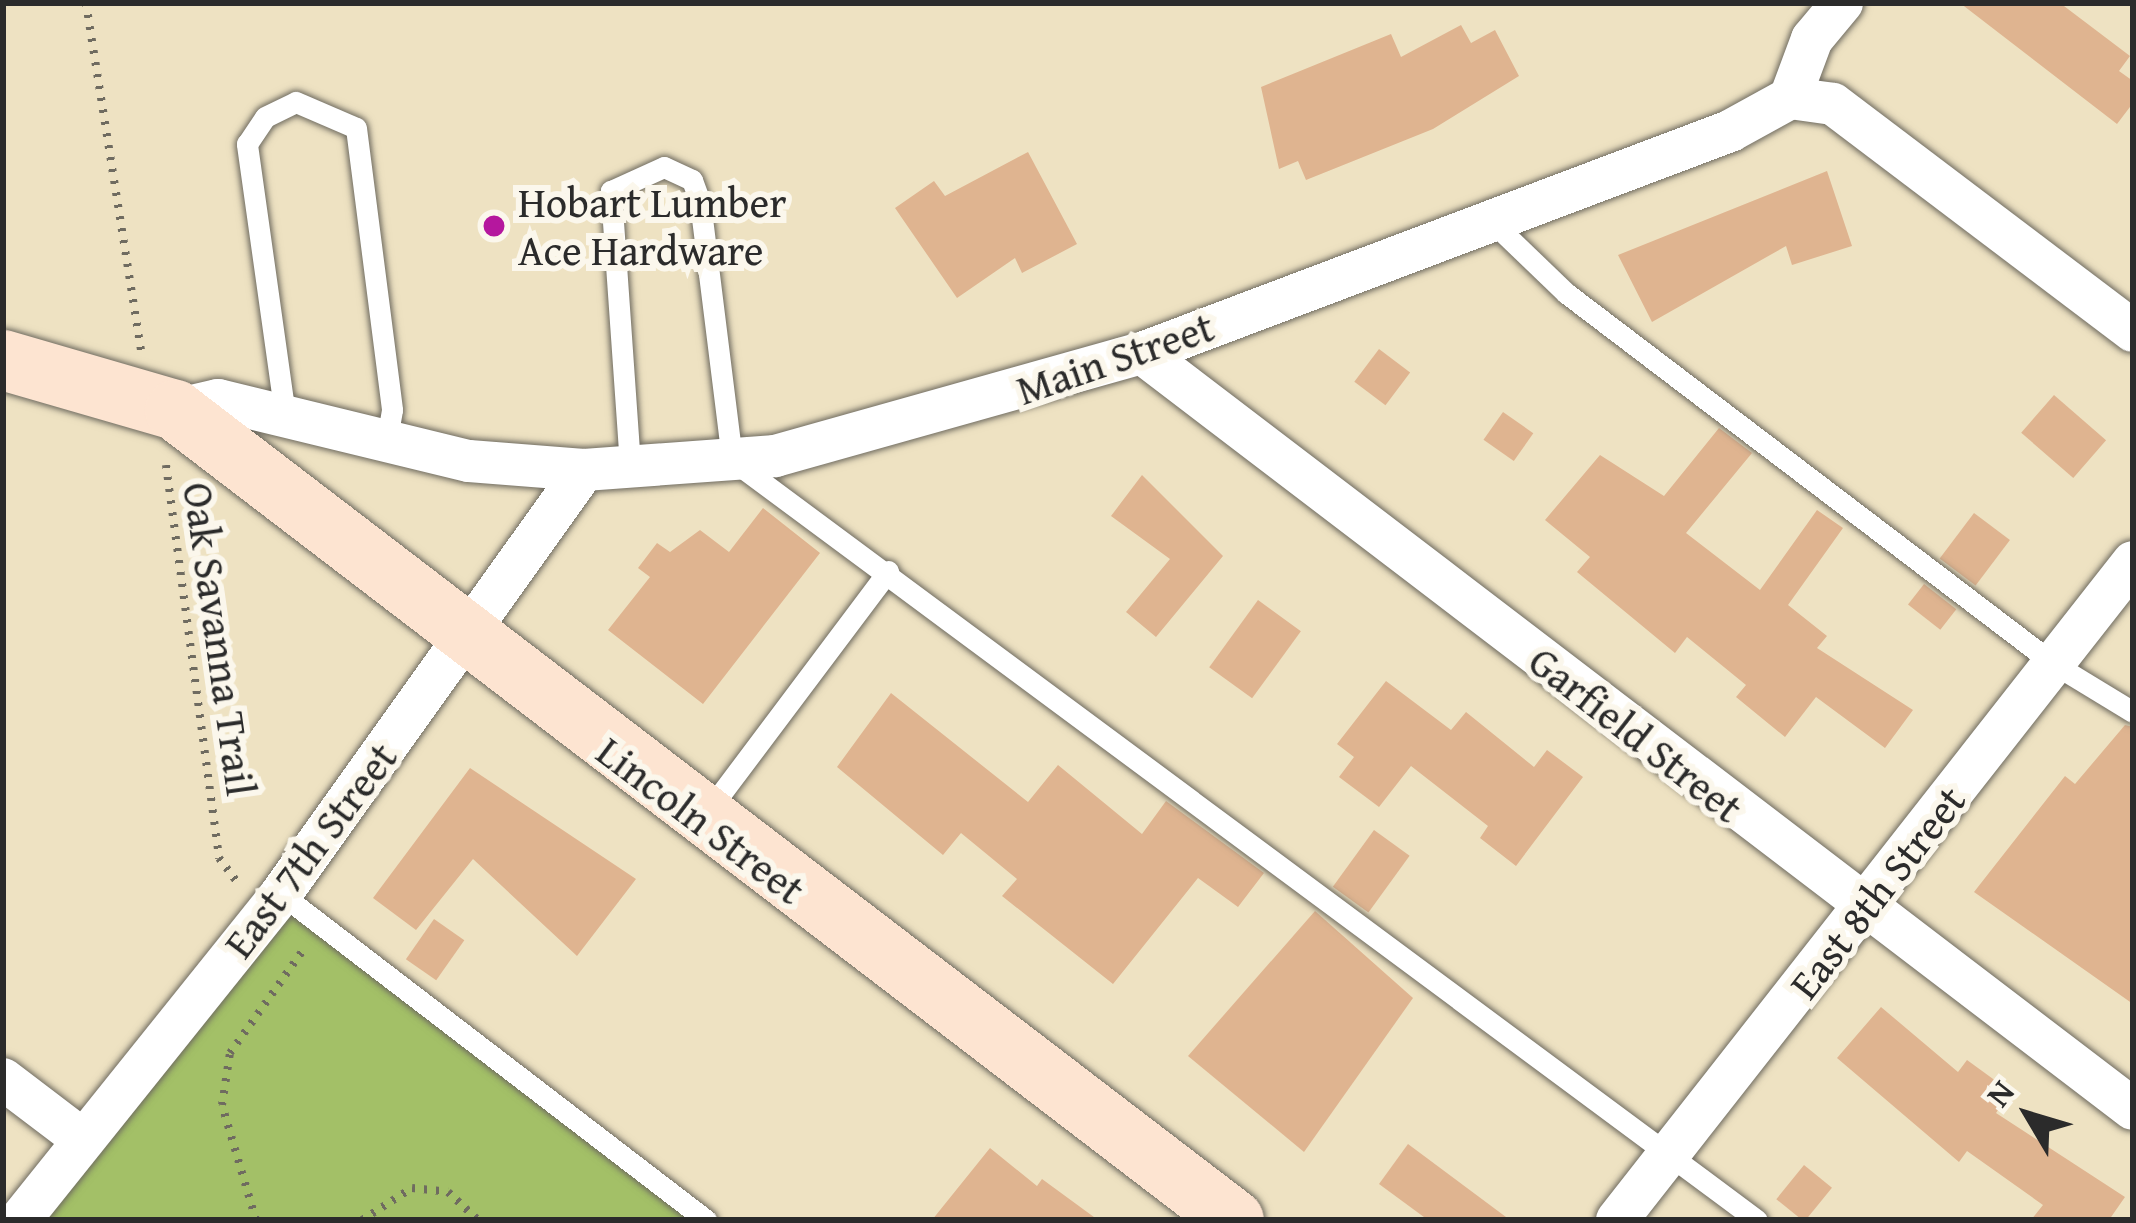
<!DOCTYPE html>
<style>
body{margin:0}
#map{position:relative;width:2136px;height:1223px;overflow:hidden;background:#eee2c2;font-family:"Gentium Book Plus",serif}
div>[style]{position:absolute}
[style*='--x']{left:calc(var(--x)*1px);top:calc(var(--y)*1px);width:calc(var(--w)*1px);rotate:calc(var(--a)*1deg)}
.green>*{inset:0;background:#a3c067}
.building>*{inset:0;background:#dfb490;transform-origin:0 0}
.path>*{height:8px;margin-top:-4px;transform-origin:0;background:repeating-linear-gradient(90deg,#6f6b60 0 3px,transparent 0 12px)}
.roads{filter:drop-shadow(0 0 3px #6f6b60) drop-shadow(0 0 3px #6f6b60)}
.lane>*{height:21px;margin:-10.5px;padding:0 10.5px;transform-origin:10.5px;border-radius:10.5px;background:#fff}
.street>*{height:42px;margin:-21px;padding:0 21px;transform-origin:21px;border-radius:21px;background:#fff}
.secondary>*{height:60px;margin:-30px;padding:0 30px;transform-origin:30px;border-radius:30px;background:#fde4d1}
.dots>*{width:33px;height:33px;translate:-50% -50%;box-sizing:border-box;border:6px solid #fbf7ec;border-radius:50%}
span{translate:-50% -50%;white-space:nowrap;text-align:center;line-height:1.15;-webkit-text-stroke:12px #fbf7ec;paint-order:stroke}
.poi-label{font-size:42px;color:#2b2b2b}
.left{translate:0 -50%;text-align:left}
.street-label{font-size:42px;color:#2b2b2b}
.frame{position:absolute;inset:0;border:6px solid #2b2b2b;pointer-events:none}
.north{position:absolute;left:1968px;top:1055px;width:120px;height:120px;-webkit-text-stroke:9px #fbf7ec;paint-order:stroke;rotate:308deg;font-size:33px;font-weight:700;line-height:48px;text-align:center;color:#2b2b2b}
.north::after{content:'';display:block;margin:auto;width:42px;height:54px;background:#2b2b2b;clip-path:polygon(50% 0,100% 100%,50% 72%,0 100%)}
</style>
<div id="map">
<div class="green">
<i style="clip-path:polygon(287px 909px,689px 1220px,38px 1220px)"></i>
</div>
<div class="building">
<i style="clip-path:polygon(1960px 3px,2060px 3px,2130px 56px,2119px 71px,2133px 81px,2133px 103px,2117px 124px)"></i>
<i style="clip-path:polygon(1461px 25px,1471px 43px,1495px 30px,1519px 76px,1433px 129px,1306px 180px,1298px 161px,1279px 169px,1261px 87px,1391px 34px,1401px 57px)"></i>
<i style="clip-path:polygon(1028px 152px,1077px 244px,1022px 273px,1015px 258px,957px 298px,895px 208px,934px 181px,945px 196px)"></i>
<i style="clip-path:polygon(1827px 171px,1852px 246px,1792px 265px,1786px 246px,1652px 322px,1618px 255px)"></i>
<i style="left:1379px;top:349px;width:39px;height:41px;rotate:37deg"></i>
<i style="left:2054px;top:395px;width:69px;height:50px;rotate:41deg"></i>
<i style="left:1503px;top:412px;width:37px;height:34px;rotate:35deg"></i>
<i style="clip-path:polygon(1719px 428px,1752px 453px,1686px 533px,1760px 590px,1817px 510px,1843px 528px,1788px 605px,1827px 636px,1817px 648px,1913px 710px,1885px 748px,1816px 697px,1785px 737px,1736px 697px,1746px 685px,1687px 637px,1675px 653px,1577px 572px,1590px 557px,1545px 520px,1600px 455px,1664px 496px)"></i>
<i style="clip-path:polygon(1142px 475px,1223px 556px,1156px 637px,1126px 612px,1170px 559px,1111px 516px)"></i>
<i style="clip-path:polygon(763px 508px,820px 553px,703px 704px,608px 630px,650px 577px,638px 568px,657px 543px,670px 552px,700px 530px,729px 552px)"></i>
<i style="left:1974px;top:513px;width:45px;height:57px;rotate:37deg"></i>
<i style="left:1924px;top:584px;width:41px;height:26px;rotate:38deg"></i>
<i style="left:1258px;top:600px;width:53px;height:83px;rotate:36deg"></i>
<i style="clip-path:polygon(1386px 681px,1451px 730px,1466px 712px,1534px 767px,1547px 750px,1583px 777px,1516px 866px,1480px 838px,1488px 826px,1411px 766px,1379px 807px,1339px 777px,1354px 757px,1337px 744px)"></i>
<i style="clip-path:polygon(891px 693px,1028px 802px,1058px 765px,1142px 834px,1166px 801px,1264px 873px,1238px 907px,1198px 878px,1113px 984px,1002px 896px,1017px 879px,961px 833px,943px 855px,837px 767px)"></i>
<i style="clip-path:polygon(2125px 725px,2133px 727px,2133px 1004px,1974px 892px,2065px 776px,2075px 784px)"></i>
<i style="clip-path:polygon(470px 768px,636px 879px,577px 956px,473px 859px,416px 930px,373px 898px)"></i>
<i style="left:1374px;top:830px;width:44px;height:70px;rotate:36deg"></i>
<i style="clip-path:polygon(1315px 911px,1413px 998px,1304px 1152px,1188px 1056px)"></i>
<i style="left:434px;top:919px;width:37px;height:49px;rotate:35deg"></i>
<i style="clip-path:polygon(1881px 1007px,1958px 1072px,1967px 1060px,2011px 1092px,1996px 1113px,2125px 1197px,2109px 1220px,2031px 1220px,2043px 1205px,1967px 1151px,1959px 1162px,1837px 1058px)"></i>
<i style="clip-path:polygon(1408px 1144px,1510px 1220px,1428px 1220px,1379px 1184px)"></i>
<i style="clip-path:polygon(990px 1148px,1037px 1186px,1042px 1179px,1098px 1220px,932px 1220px)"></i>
<i style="left:1804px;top:1165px;width:36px;height:44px;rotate:39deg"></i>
</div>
<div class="path">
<i style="--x:86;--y:3;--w:352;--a:81"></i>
<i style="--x:166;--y:465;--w:397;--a:82.3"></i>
<i style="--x:219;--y:858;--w:31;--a:53"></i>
<i style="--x:256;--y:1220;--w:120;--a:-106.5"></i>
<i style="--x:222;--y:1105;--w:53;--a:-81.3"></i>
<i style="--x:230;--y:1053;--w:128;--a:-54.6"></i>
<i style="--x:362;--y:1220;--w:59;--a:-32.6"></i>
<i style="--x:412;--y:1188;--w:36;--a:6"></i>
<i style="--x:448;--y:1192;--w:41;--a:43"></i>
</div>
<div class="roads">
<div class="lane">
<i style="--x:1487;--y:217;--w:110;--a:43.9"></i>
<i style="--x:1566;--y:293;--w:613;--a:37.24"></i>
<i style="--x:2054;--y:664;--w:92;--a:31.3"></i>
<i style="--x:285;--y:415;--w:274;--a:-98"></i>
<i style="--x:247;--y:144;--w:32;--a:-56"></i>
<i style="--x:265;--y:117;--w:34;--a:-26"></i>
<i style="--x:296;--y:102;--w:65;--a:23.4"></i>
<i style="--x:356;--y:128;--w:284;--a:82.7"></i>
<i style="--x:392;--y:410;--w:35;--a:100"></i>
<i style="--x:630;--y:465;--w:275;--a:-94"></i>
<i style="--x:611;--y:191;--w:58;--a:-24.4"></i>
<i style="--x:664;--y:167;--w:31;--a:25"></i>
<i style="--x:692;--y:180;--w:23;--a:70"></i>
<i style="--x:700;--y:202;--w:260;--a:82.9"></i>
<i style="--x:732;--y:460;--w:1276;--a:36.56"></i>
<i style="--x:705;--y:815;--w:305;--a:-53.1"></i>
<i style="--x:281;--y:894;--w:536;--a:37.49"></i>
</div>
<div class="street">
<i style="--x:1790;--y:98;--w:63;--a:-69.6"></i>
<i style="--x:1812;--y:39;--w:47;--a:-50.2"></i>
<i style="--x:1142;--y:353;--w:1246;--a:37.34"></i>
<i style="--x:175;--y:410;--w:44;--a:-13.1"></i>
<i style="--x:218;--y:400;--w:258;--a:13.7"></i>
<i style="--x:469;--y:461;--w:115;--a:4.5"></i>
<i style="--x:584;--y:470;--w:192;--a:-4.2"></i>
<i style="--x:775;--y:456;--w:381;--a:-15.7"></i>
<i style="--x:1142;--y:353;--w:629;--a:-20.68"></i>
<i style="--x:1730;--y:131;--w:68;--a:-28.8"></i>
<i style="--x:1790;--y:98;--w:43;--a:7.9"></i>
<i style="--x:1833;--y:104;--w:376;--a:37.1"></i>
<i style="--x:3;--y:1079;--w:99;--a:37.2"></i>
<i style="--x:20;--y:1220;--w:418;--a:-51.3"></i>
<i style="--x:281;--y:894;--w:521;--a:-54.45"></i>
<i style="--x:1617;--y:1220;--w:836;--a:-51.9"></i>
</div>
<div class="secondary">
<i style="--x:3;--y:360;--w:179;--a:16.2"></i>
<i style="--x:175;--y:410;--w:1333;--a:37.41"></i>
</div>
</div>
<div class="dots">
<i style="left:494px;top:226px;background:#b5179e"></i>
</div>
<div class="poi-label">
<span class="left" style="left:518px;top:226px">Hobart Lumber<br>Ace Hardware</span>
</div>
<div class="street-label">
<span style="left:1115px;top:358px;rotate:-19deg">Main Street</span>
<span style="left:220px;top:639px;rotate:82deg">Oak Savanna Trail</span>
<span style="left:1636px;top:734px;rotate:38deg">Garfield Street</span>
<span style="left:701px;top:820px;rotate:37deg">Lincoln Street</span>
<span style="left:310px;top:850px;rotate:-53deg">East 7th Street</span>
<span style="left:1877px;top:892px;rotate:-52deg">East 8th Street</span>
</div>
<div class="frame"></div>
<div class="north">N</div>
</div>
